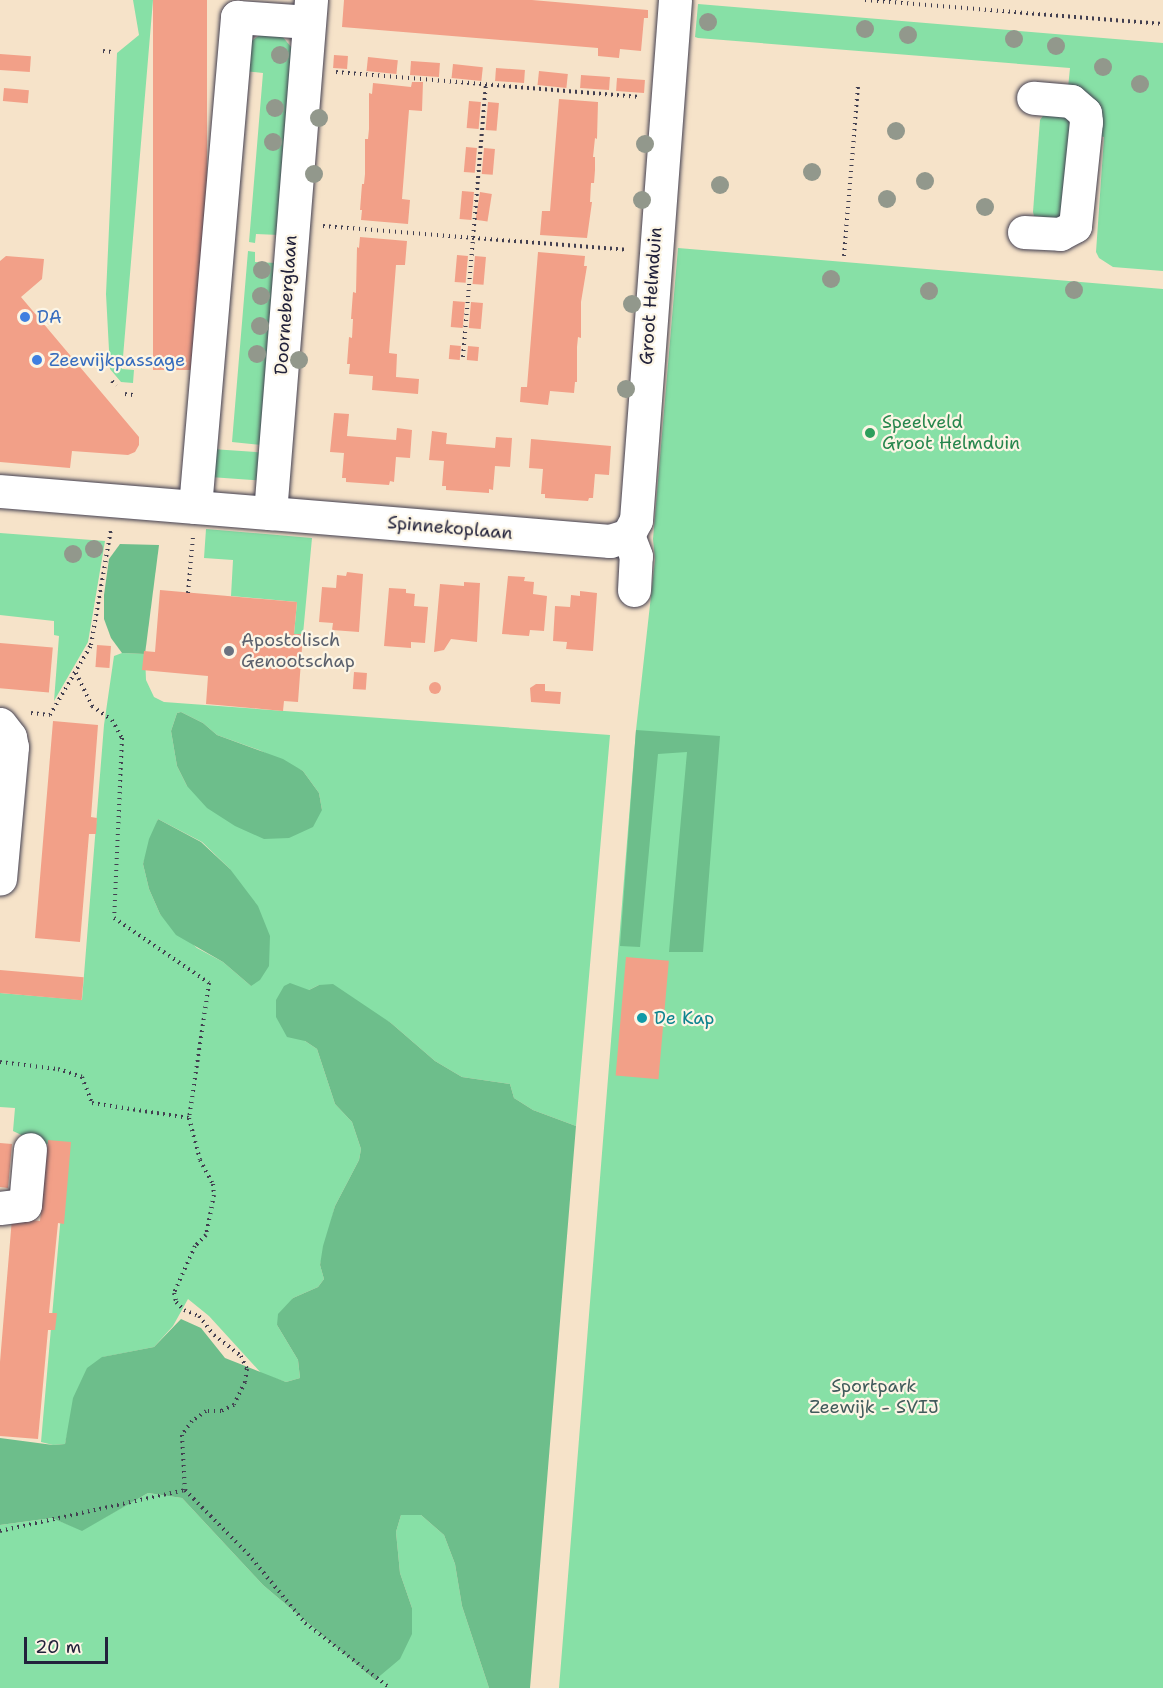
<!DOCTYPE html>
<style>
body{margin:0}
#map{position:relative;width:1163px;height:1688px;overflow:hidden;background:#f6e3c9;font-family:"Shantell Sans",sans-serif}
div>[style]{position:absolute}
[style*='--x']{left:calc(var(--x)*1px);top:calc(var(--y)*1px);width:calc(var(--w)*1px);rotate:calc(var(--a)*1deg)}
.green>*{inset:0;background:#87e0a6;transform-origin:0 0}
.forest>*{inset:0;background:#6dbe8b}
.building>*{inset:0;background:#f2a088;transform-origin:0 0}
.round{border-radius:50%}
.path>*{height:4px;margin-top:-2px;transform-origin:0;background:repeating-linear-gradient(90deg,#423f50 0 1.5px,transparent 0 6px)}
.roads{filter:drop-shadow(0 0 2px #423f50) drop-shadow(0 0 2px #423f50)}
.minor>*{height:33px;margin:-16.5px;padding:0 16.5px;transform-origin:16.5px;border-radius:16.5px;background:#fff}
.trees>*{width:18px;height:18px;margin:-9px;border-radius:50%;background:#92988c}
.dots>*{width:16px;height:16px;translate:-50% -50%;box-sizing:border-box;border:3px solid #fcf5e5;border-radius:50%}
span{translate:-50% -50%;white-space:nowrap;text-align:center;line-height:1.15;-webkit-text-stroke:4.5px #fcf5e5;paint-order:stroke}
.street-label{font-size:18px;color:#22223b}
.shop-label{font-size:18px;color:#366cbe}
.left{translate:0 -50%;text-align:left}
.leisure-label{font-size:18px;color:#27864d}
.worship-label{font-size:18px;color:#5b616d}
.culture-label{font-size:18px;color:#0d838f}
.park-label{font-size:18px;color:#405b5b}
.scale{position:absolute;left:24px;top:1637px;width:84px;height:27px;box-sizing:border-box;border:3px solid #22223b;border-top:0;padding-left:8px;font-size:18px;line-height:21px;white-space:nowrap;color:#22223b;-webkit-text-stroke:4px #fcf5e5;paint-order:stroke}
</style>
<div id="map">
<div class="green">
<i style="clip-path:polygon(133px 0,153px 0,122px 369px,134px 370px,133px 383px,121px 382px,110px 369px,106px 294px,117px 53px,139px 35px)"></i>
<i style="clip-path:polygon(698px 4px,1163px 43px,1163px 271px,1113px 267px,1099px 258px,1096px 252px,1104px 137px,1096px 135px,1068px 88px,1070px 68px,698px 38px,695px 37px)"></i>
<i style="clip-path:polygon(260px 35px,281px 35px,292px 48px,279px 235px,256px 234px,255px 243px,249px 242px,263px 73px,243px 71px,251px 41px)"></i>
<i style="clip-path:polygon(1045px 113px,1070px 114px,1066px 219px,1034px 216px,1033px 212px,1040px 120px)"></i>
<i style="clip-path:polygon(678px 248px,1163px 289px,1163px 1688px,559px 1688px,636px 730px,655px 560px,653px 539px)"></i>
<i style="clip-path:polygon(248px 251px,255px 252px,255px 262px,276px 263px,262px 445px,232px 442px)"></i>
<i style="left:212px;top:449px;width:49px;height:28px;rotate:4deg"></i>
<i style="clip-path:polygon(206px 529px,312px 538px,303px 634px,294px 634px,297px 602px,231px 596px,233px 560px,204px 558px)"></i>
<i style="clip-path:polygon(0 533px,105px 541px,88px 642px,54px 701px,59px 636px,54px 635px,54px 621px,0 615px)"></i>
<i style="clip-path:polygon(evenodd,122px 653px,145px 654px,146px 680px,154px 697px,164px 702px,610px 735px,576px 1126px,533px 1110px,514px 1098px,510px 1084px,462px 1077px,435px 1061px,391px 1023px,319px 985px,309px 990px,305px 1041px,317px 1049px,335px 1104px,352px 1122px,361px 1149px,359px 1160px,335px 1206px,320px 1265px,324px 1279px,318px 1287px,293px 1298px,277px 1325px,298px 1360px,300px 1378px,286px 1382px,262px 1374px,209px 1316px,188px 1299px,173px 1326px,154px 1347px,103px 1357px,68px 1431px,65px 1444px,53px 1445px,41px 1442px,67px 1146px,38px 1143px,13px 1131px,15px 1108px,0 1107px,0 993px,82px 1000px,104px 725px,114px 656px,122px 653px,181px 712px,203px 723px,217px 735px,259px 750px,303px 771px,319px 793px,322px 810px,187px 786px,177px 766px,171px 731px,177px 713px,181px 712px,122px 653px,158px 819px,202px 842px,230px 869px,251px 986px,223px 962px,197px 948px,160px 914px,149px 889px,143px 864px,158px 819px)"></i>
<i style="clip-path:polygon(148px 1493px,182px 1498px,263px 1585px,375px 1680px,412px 1608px,400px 1573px,396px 1532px,401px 1515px,421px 1515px,444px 1535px,455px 1564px,462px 1606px,489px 1688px,0 1688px,0 1525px,52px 1518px,82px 1530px)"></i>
</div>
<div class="forest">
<i style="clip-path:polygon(120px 544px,159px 545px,145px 654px,122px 653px,111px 638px,104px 619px,104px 595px,109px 559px)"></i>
<i style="clip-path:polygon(181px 712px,203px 723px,217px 735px,283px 759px,303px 771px,319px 793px,322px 810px,313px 827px,289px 838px,264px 839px,235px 826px,207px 808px,187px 786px,177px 766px,171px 731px,177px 713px)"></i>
<i style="clip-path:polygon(636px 730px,720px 736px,703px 952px,669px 952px,687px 752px,658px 754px,640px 947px,620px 946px)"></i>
<i style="clip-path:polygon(158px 819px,201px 842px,230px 869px,258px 906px,270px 936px,269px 966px,260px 980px,251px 986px,223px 962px,176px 935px,160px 914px,149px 889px,143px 864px,149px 839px)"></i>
<i style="clip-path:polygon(290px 983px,309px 990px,319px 985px,333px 984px,391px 1023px,435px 1061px,462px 1077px,510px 1084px,514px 1098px,533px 1110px,576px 1126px,530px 1688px,489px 1688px,462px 1606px,455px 1564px,444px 1535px,421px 1515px,401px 1515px,396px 1532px,400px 1573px,412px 1608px,412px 1634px,400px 1659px,375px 1680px,263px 1585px,182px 1498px,148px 1493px,82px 1531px,52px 1518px,0 1525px,0 1438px,53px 1445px,65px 1444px,73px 1398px,87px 1368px,102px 1357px,154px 1347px,181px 1319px,201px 1328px,225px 1358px,286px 1382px,300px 1378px,298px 1360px,277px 1325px,278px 1314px,293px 1298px,318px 1287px,324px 1279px,320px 1265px,323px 1246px,335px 1206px,359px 1160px,361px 1149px,352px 1122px,335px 1104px,317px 1049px,305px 1041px,287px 1037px,276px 1017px,276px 1000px,284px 986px)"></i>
</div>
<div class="building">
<i style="left:153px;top:0;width:54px;height:370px"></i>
<i style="clip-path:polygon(344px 0,532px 0,648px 10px,648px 18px,644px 18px,641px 51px,620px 49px,619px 58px,598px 56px,598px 48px,342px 27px)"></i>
<i style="left:0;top:54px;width:31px;height:16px;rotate:4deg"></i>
<i style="left:334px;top:55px;width:14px;height:13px;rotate:4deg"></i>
<i style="left:368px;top:57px;width:30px;height:14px;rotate:6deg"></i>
<i style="left:411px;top:61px;width:29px;height:14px;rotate:4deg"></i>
<i style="left:453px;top:64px;width:30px;height:14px;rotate:6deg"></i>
<i style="left:496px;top:68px;width:29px;height:13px;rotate:4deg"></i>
<i style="left:539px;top:71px;width:29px;height:14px;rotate:6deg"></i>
<i style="left:581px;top:75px;width:29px;height:13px;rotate:4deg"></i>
<i style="left:617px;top:78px;width:28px;height:13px;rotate:4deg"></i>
<i style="clip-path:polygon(412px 82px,423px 82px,422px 111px,409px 110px,402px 199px,410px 200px,408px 224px,361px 220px,362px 210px,360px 210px,362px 184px,364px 184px,365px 174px,365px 139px,368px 139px,369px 129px,369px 93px,372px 94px,373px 83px,411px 87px)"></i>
<i style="left:4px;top:88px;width:25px;height:13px;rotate:5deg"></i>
<i style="clip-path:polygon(559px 99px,598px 102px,597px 139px,595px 138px,593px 157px,595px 157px,595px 170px,594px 183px,591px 183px,590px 202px,592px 202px,587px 238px,540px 235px,542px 211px,550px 211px)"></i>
<i style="left:469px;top:101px;width:12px;height:27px;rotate:5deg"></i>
<i style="left:488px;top:102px;width:11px;height:28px;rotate:5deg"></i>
<i style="left:466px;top:147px;width:11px;height:25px;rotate:5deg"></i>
<i style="left:484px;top:148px;width:11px;height:26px;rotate:5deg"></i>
<i style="left:462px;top:191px;width:12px;height:28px;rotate:5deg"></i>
<i style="left:480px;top:192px;width:12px;height:28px;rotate:9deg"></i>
<i style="clip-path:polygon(360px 237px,407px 241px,405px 265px,396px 265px,389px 353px,397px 354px,396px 377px,419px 379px,418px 394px,372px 390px,373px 376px,349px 374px,350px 364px,347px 364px,349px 337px,352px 338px,353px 319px,351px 319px,353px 292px,356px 293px,357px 247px,359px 248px)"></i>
<i style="clip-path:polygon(538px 252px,585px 256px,584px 266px,587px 266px,581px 302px,581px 338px,578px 337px,577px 347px,577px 382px,575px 382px,574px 393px,550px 391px,548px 405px,520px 402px,521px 387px,527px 387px)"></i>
<i style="left:457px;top:255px;width:11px;height:27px;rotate:5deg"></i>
<i style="clip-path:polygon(6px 256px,44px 259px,42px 279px,21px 297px,139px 437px,139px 445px,135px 452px,128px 455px,72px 451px,70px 468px,0 462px,0 261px)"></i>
<i style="left:475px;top:256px;width:11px;height:28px;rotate:5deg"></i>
<i style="left:453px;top:301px;width:12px;height:26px;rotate:5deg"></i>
<i style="left:471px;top:302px;width:12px;height:26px;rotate:5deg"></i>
<i style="left:450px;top:345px;width:11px;height:14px;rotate:5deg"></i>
<i style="left:468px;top:346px;width:11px;height:14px;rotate:5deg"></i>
<i style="clip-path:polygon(334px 413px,349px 414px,347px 436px,396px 440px,397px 428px,412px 430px,410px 458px,396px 457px,394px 482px,390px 481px,389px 485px,346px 482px,346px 478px,342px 478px,344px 453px,330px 452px)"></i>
<i style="clip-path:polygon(432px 431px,447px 433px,446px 444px,471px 446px,495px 448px,496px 437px,512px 438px,510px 467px,495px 466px,493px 490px,489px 489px,489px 493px,446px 490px,446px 486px,442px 486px,444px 461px,429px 460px)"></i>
<i style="clip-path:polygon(531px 439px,611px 446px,609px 475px,595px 474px,593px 498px,589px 498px,588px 501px,545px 498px,545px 494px,541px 494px,543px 469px,529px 468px)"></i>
<i style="clip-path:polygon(347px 572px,363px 574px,359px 632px,332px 630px,333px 623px,319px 622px,322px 587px,336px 588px,337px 575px,346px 576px)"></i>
<i style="clip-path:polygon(508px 576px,525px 577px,524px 581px,534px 582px,533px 594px,547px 596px,544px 631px,530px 630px,529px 636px,502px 634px)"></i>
<i style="clip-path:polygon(464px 582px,480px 583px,477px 642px,451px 639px,444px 650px,434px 652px,440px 584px,464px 586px)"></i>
<i style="clip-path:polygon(389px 588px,406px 589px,406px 593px,415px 594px,414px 606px,428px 607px,425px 643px,411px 642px,411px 648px,384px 646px)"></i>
<i style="clip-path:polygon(160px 590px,297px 602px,294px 634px,303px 634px,298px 702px,284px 701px,283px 711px,206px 704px,208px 676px,142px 670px,144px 651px,155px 652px)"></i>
<i style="clip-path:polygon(580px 591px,597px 593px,593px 651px,566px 649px,567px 642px,553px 641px,555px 606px,570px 607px,571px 595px,580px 596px)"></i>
<i style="left:0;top:643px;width:53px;height:45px;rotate:5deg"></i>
<i style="left:97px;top:645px;width:14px;height:22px;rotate:4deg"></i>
<i style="left:354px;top:672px;width:13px;height:17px;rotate:4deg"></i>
<i class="round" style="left:429px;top:682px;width:12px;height:12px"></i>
<i style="clip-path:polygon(536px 684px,545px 684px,545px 691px,561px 692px,560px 704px,531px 702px,530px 688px)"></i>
<i style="clip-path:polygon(53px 721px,98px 725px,91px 817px,97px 818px,96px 834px,89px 834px,80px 942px,35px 938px)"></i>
<i style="left:626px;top:957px;width:43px;height:119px;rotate:5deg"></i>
<i style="left:0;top:970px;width:84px;height:23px;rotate:5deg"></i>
<i style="clip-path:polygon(48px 1140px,71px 1142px,64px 1224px,58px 1223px,49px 1313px,57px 1313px,55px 1330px,48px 1330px,38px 1439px,0 1436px,0 1362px,12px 1218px,40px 1221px)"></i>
<i style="clip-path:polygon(0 1143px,12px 1144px,8px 1188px,0 1187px)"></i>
</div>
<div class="path">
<i style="--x:865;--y:0;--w:299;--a:4.6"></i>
<i style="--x:103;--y:51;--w:9;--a:6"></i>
<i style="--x:336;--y:72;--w:305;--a:4.7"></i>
<i style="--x:323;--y:226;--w:304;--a:4.5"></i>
<i style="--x:844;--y:256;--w:173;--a:-85.3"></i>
<i style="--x:463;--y:357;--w:274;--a:-85.2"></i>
<i style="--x:112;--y:381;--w:6;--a:51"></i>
<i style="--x:125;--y:394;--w:8;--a:7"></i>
<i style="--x:188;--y:593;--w:56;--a:-84.9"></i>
<i style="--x:76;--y:673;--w:37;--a:64"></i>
<i style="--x:92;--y:706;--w:24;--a:35"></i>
<i style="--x:112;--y:720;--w:21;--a:61"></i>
<i style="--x:122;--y:738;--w:180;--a:92.5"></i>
<i style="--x:114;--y:918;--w:115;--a:34.4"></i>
<i style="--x:209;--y:983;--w:136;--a:98.4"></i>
<i style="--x:189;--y:1118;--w:43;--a:75.3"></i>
<i style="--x:200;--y:1160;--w:27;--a:62"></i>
<i style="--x:213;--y:1184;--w:11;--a:85"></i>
<i style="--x:214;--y:1195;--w:41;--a:101.3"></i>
<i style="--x:206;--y:1235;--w:16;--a:135"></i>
<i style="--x:195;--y:1246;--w:51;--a:114.1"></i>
<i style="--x:174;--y:1293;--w:9;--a:77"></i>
<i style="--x:176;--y:1302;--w:11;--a:45"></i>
<i style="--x:184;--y:1310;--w:16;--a:22"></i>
<i style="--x:199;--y:1316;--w:24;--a:52"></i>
<i style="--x:214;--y:1335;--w:34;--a:38"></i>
<i style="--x:241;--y:1356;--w:14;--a:65"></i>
<i style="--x:247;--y:1369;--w:13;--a:99"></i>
<i style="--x:245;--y:1382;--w:25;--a:116"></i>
<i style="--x:234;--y:1405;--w:14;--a:155"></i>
<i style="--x:221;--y:1411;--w:15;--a:180"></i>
<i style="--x:206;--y:1411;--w:17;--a:144"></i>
<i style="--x:192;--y:1421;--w:17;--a:126"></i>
<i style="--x:182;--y:1435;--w:55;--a:86.9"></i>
<i style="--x:31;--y:713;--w:19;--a:6"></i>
<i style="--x:50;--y:715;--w:81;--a:-59.6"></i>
<i style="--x:91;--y:645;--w:118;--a:-80.2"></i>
<i style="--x:0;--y:1062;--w:58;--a:6.9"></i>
<i style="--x:58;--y:1069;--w:25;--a:18"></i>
<i style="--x:82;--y:1077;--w:28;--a:69"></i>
<i style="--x:92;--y:1103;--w:98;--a:8.8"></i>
<i style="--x:0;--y:1531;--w:189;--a:-12.5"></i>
<i style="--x:185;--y:1490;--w:90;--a:45.5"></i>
<i style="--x:248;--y:1554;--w:89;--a:50.4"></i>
<i style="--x:305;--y:1623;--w:107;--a:37.4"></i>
</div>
<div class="roads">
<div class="minor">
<i style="--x:1024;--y:232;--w:36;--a:3"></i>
<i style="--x:1060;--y:234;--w:17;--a:-28"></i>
<i style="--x:1075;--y:226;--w:105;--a:-84"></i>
<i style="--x:1086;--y:122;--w:9;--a:-96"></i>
<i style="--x:1085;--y:113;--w:18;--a:-139"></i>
<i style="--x:1071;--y:101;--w:38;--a:-175"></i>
<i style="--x:0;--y:491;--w:271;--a:4.7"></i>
<i style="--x:270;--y:513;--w:515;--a:-85.43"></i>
<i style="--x:195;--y:507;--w:492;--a:-85.1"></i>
<i style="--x:237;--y:17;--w:72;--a:4"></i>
<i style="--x:270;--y:513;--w:341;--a:4.7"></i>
<i style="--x:610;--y:541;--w:19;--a:-18"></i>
<i style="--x:634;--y:590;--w:34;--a:-87"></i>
<i style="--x:636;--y:556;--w:22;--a:-111"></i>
<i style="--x:628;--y:535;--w:17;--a:-62"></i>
<i style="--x:636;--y:520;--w:521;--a:-85.71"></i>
<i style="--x:0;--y:724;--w:16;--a:52"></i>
<i style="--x:10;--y:737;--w:10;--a:79"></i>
<i style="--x:12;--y:747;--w:132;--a:95.2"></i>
<i style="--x:0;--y:1208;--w:25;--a:-7"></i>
<i style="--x:25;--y:1205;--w:56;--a:-84.9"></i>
</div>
</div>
<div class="trees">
<i style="left:708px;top:22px"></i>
<i style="left:865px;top:29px"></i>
<i style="left:908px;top:35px"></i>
<i style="left:1014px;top:39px"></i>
<i style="left:1056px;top:46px"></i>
<i style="left:280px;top:55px"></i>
<i style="left:1103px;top:67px"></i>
<i style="left:1140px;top:84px"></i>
<i style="left:275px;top:108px"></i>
<i style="left:319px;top:118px"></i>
<i style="left:896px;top:131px"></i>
<i style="left:273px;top:142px"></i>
<i style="left:645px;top:144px"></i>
<i style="left:812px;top:172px"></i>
<i style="left:314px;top:174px"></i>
<i style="left:925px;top:181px"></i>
<i style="left:720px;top:185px"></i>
<i style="left:887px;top:199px"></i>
<i style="left:642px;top:200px"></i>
<i style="left:985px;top:207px"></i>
<i style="left:262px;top:270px"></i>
<i style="left:831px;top:279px"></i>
<i style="left:1074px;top:290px"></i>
<i style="left:929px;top:291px"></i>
<i style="left:261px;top:296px"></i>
<i style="left:632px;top:304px"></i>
<i style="left:260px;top:326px"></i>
<i style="left:257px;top:354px"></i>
<i style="left:299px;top:360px"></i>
<i style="left:626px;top:389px"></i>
<i style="left:94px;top:549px"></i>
<i style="left:73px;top:554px"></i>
</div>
<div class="dots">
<i style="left:25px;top:317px;background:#3f7fe0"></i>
<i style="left:37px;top:360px;background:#3f7fe0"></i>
<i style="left:870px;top:433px;background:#2e9e5b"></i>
<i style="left:229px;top:651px;background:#6b7280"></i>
<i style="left:642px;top:1018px;background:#0f9aa8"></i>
</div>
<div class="street-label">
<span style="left:651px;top:296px;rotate:-86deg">Groot Helmduin</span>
<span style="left:286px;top:305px;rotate:-86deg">Doorneberglaan</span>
<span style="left:450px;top:528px;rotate:5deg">Spinnekoplaan</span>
</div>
<div class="shop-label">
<span class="left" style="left:37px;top:317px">DA</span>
<span class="left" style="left:49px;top:360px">Zeewijkpassage</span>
</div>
<div class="leisure-label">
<span class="left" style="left:882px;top:433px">Speelveld<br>Groot Helmduin</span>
</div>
<div class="worship-label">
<span class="left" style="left:241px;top:651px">Apostolisch<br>Genootschap</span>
</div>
<div class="culture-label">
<span class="left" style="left:654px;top:1018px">De Kap</span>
</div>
<div class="park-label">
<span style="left:874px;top:1397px">Sportpark<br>Zeewijk - SVIJ</span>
</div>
<div class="scale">20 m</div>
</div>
